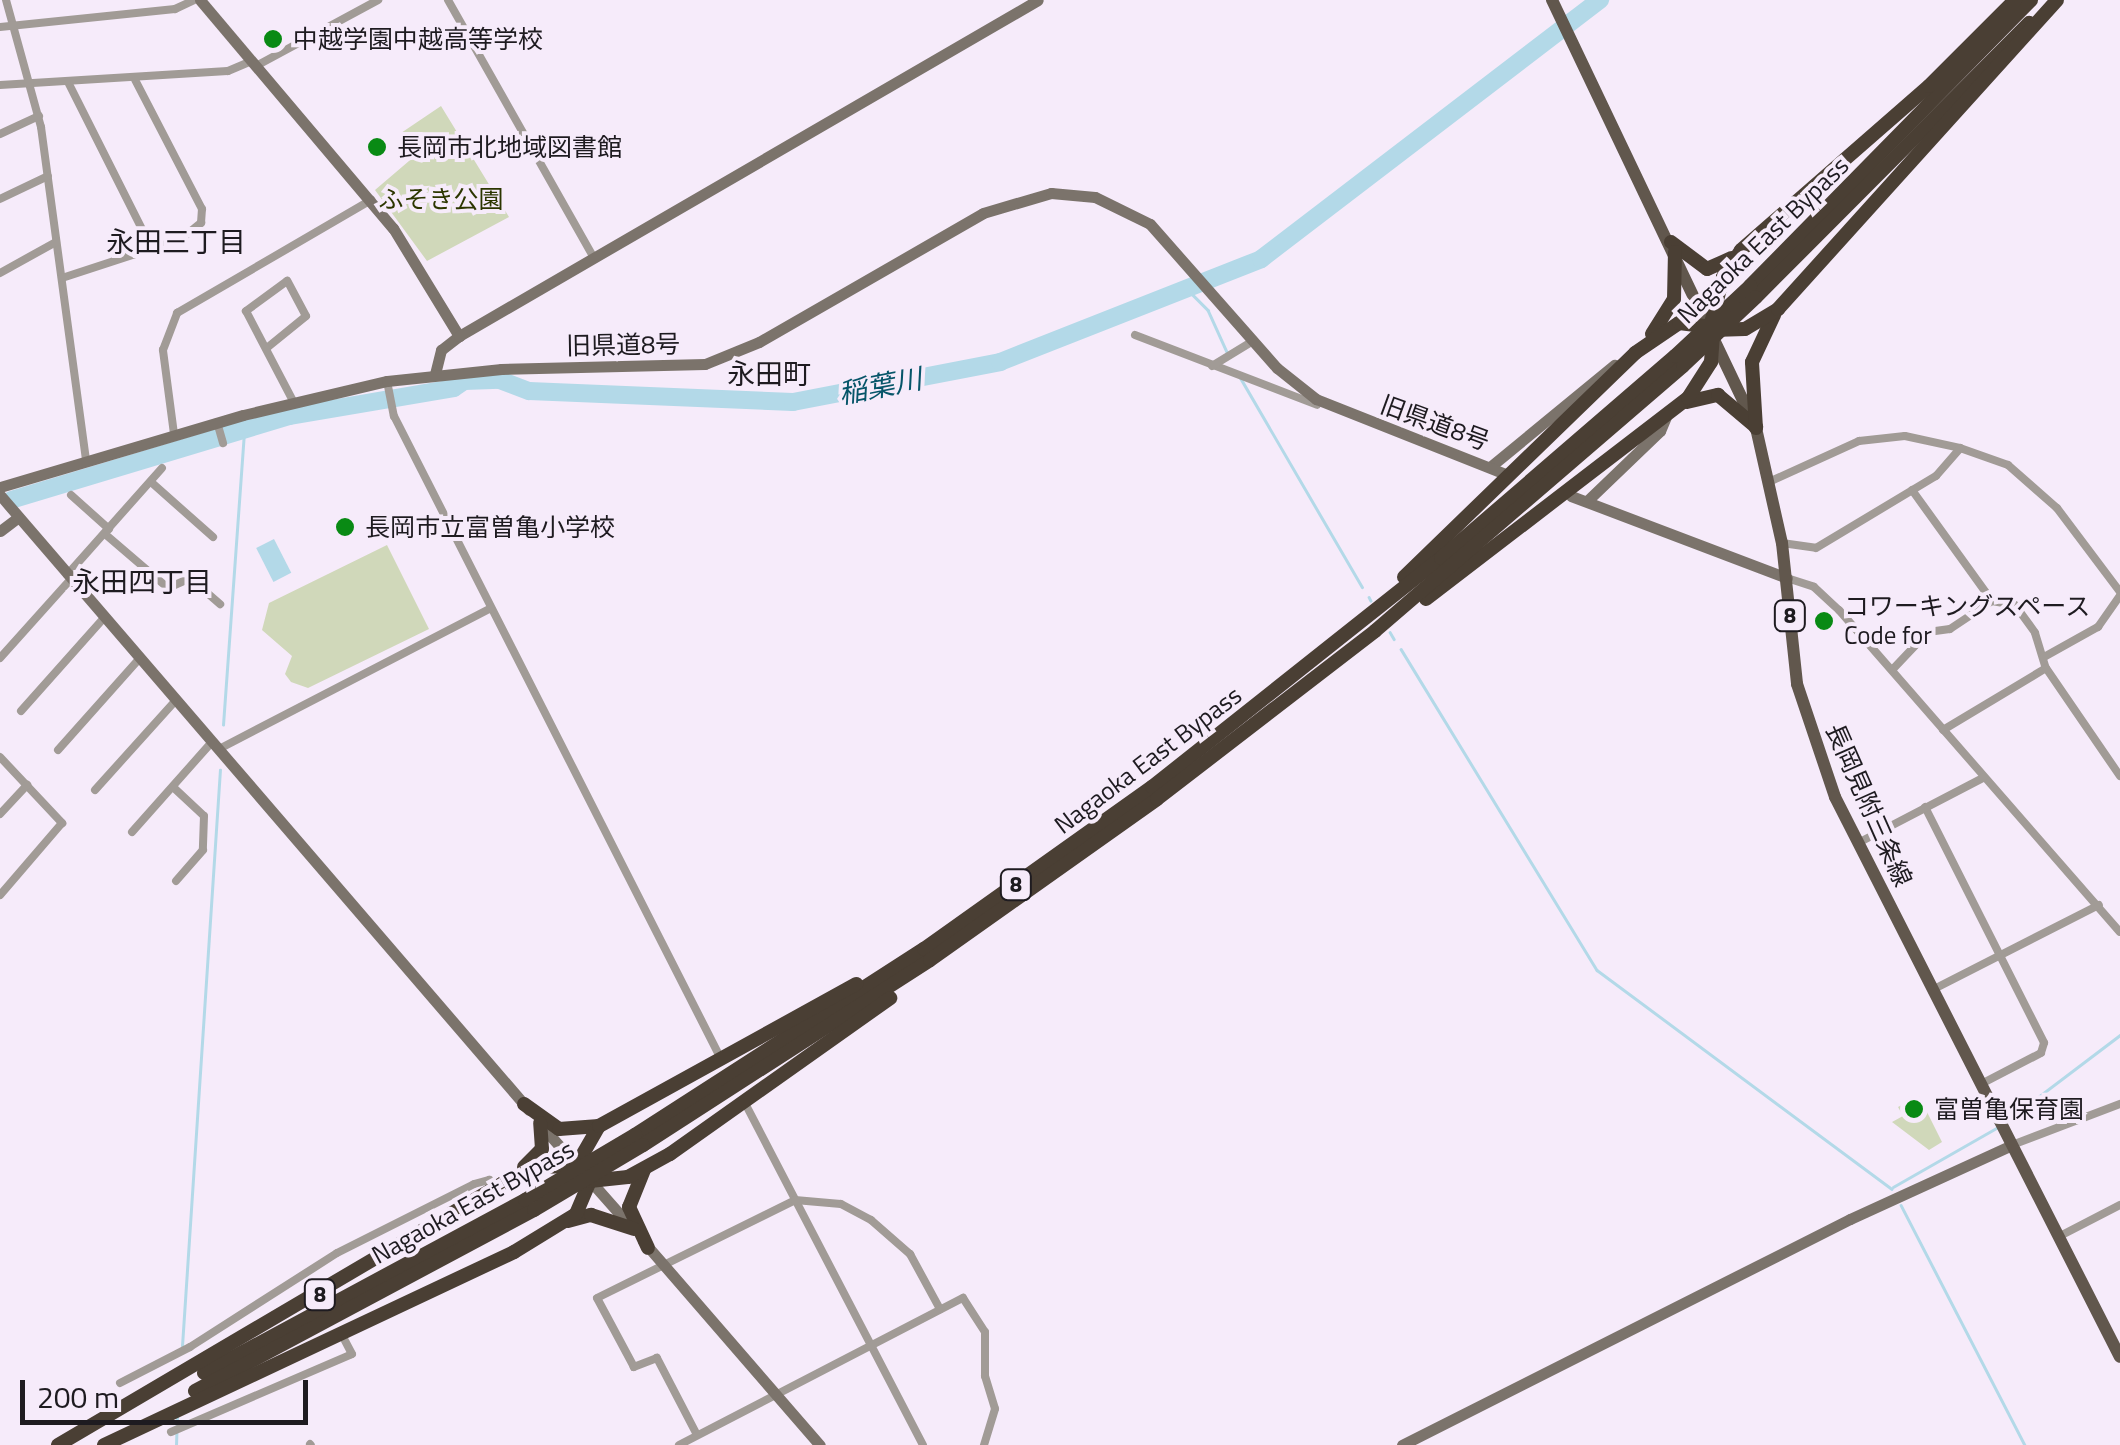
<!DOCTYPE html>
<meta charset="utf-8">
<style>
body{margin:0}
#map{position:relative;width:2120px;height:1445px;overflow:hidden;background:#f6ebfa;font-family:"Titillium Web","Noto Sans JP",sans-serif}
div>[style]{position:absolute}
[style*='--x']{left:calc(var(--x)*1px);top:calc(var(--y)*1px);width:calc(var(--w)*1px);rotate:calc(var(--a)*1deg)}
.green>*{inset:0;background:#d0d8ba}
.water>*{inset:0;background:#b3d9e8;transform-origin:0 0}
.stream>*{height:2.5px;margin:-1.25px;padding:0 1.25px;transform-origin:1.25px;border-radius:1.25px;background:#b3d9e8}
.river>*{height:18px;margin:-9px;padding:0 9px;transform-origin:9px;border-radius:9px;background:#b3d9e8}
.street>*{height:8px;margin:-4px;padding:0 4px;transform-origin:4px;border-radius:4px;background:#a19b96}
.secondary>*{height:11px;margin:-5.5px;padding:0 5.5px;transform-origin:5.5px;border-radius:5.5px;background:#7b736b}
.primary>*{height:12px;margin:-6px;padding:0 6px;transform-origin:6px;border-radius:6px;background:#61574d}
.highway>*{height:14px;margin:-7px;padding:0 7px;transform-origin:7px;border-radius:7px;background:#4a3f34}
.highway-bridge>*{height:14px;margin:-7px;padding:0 7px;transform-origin:7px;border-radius:7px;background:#4a3f34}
.dots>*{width:28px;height:28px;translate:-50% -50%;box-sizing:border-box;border:5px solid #f6ebfa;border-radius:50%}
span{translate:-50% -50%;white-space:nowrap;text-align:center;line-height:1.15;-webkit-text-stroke:8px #f6ebfa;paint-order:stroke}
.shield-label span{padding:2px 8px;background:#f6ebfa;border:2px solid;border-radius:8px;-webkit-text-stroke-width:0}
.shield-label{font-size:22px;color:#1e1b20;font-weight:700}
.poi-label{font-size:25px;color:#1e1b20}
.left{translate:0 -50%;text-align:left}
.park-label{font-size:25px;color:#2c3600}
.street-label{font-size:25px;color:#1e1b20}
.neighbourhood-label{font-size:28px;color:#1e1b20}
.water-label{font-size:28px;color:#075569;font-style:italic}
.scale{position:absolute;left:20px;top:1380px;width:288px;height:45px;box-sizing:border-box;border:5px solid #1e1b20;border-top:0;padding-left:12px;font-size:30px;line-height:35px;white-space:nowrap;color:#1e1b20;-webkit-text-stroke:8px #f6ebfa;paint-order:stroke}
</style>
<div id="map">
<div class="green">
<i style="clip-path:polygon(441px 106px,509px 217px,427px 261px,375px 190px,416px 155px,401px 133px)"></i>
<i style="clip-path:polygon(387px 545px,429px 629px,308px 688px,291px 682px,285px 674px,292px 656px,262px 630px,269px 603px)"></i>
<i style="clip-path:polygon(1919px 1096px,1942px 1142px,1929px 1150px,1892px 1122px,1903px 1116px,1898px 1107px)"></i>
</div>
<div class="water">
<i style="left:274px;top:539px;width:38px;height:20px;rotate:63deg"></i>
</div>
<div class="stream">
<i style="--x:1185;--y:287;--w:33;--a:45"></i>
<i style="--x:1208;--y:310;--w:46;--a:65.7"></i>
<i style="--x:1240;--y:377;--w:243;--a:59.8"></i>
<i style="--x:1369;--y:597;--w:4;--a:63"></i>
<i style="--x:1390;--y:632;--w:8;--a:60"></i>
<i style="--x:1401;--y:649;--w:376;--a:58.6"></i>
<i style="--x:1597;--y:970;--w:367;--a:36.6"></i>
<i style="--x:223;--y:725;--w:296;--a:-85.9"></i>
<i style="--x:2005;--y:1122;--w:144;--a:-37.1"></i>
<i style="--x:1893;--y:1187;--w:121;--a:-29.7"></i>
<i style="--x:1901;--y:1205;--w:270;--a:62.7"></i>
<i style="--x:182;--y:1346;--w:577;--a:-86.23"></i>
<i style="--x:176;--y:1445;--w:28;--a:-88"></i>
</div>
<div class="river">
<i style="--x:11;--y:500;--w:291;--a:-16.8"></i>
<i style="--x:290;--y:416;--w:166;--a:-9.7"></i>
<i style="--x:454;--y:388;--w:12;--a:-35"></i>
<i style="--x:464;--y:381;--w:36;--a:-2"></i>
<i style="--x:500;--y:380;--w:31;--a:21"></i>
<i style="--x:529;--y:391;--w:264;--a:2.4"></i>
<i style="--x:793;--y:402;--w:211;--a:-10.9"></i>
<i style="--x:1000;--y:362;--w:281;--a:-21.5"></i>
<i style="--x:1261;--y:259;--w:427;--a:-37.4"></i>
</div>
<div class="street">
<i style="--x:6;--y:0;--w:132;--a:74.6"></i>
<i style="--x:41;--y:127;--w:336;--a:82.3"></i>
<i style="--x:448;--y:0;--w:296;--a:60.5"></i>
<i style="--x:0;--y:27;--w:176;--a:-5.9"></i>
<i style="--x:175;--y:9;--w:21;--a:-25"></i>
<i style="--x:256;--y:66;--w:139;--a:-28.4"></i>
<i style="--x:68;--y:82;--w:187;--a:63.3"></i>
<i style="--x:0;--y:85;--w:228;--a:-3.5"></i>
<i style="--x:228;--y:71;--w:25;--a:-23"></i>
<i style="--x:0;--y:134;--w:43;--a:-24.8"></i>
<i style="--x:0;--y:199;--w:53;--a:-25.6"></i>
<i style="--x:0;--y:273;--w:64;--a:-29"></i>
<i style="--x:62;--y:278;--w:125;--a:-18.1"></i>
<i style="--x:181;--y:239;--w:26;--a:-39"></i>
<i style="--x:201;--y:223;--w:14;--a:-86"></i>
<i style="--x:202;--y:209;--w:145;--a:-117.4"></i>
<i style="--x:1135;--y:335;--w:195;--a:21"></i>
<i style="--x:268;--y:347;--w:49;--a:-39.2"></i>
<i style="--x:306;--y:316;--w:40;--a:-118"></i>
<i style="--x:287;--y:281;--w:51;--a:143.8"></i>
<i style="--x:246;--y:311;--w:102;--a:62.4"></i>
<i style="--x:1212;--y:366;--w:48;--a:-31.4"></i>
<i style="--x:387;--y:381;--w:36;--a:79"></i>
<i style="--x:394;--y:416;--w:717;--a:63.04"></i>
<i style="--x:217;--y:422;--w:22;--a:74"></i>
<i style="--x:174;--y:434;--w:85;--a:-97.5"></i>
<i style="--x:163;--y:350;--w:40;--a:-69"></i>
<i style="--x:177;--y:313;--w:225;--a:-30.2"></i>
<i style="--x:1771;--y:481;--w:97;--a:-24.4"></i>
<i style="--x:1859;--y:441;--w:46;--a:-6.2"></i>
<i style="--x:1905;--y:436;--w:56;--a:12.3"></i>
<i style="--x:1960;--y:448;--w:51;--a:19.5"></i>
<i style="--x:2008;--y:465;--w:65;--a:41.3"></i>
<i style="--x:2057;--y:508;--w:105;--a:53.1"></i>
<i style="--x:151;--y:482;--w:83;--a:41.6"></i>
<i style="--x:1912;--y:490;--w:137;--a:54.2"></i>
<i style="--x:1992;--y:601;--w:23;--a:10"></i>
<i style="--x:2015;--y:605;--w:34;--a:54"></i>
<i style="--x:2035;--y:633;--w:37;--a:73"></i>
<i style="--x:2046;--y:668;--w:131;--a:55.6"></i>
<i style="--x:71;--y:495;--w:51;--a:41.8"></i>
<i style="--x:105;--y:534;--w:83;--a:40.6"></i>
<i style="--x:168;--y:588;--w:24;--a:-24"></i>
<i style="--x:190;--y:578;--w:40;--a:41"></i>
<i style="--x:1782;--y:543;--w:34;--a:8"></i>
<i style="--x:1816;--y:548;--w:140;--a:-31"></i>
<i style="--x:1936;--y:476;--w:37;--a:-49"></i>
<i style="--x:67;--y:575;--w:143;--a:-48.4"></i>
<i style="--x:1787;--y:578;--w:28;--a:18"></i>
<i style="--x:1814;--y:587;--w:34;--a:43"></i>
<i style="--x:1839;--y:610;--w:427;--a:48.9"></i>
<i style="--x:2044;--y:657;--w:62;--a:-29.1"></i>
<i style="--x:2098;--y:627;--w:39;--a:-55"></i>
<i style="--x:0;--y:658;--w:106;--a:-48.1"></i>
<i style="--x:1893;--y:669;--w:51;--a:-46.6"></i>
<i style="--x:1928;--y:632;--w:22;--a:-8"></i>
<i style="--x:1950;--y:629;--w:50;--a:-33.7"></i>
<i style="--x:21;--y:711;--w:125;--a:-48.3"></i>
<i style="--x:1943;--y:730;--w:120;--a:-31"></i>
<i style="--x:219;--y:749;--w:306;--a:-27.4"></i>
<i style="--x:58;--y:750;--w:122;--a:-48.3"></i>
<i style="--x:0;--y:757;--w:91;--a:46.8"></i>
<i style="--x:62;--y:823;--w:95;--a:130.7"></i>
<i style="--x:173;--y:787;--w:42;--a:43.1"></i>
<i style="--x:204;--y:816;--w:34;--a:92"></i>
<i style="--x:203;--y:850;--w:41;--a:131.1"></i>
<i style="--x:95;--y:790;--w:121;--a:-48"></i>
<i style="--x:1925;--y:807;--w:264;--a:63.2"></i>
<i style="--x:2044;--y:1043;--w:10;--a:107"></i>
<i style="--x:2041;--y:1053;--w:68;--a:152.7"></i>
<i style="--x:0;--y:814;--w:40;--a:-47"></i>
<i style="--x:132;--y:832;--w:120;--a:-48.4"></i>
<i style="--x:1858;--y:843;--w:141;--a:-27.5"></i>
<i style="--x:1934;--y:989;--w:185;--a:-27"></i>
<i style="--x:747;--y:1107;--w:381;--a:62.5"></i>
<i style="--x:2012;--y:1145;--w:116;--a:-20.8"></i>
<i style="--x:2058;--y:1237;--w:70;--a:-27.3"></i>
<i style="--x:120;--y:1383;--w:79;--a:-27.2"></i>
<i style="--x:190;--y:1347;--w:174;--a:-32.6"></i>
<i style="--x:337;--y:1253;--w:153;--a:-26.7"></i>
<i style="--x:474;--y:1184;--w:16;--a:-15"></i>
<i style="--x:489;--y:1180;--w:10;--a:45"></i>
<i style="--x:171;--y:1432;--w:197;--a:-23.3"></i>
<i style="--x:352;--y:1354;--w:17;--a:-118"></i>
<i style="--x:696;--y:1433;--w:85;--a:-117.5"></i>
<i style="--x:657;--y:1358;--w:25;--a:159"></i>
<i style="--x:634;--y:1367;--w:78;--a:-118.2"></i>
<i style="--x:597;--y:1298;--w:221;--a:-26.3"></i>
<i style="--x:795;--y:1200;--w:46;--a:5"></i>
<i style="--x:841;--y:1204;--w:34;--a:28"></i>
<i style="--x:871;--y:1220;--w:52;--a:41.1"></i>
<i style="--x:910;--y:1254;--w:63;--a:61.4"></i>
<i style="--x:310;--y:1444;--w:1;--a:45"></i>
<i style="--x:679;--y:1445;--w:320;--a:-27.4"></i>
<i style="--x:963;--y:1298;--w:40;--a:57.1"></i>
<i style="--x:985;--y:1332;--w:44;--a:90"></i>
<i style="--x:985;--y:1376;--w:34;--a:73"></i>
<i style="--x:995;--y:1409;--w:38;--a:107"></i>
</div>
<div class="secondary">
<i style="--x:200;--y:0;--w:299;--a:49.8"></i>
<i style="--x:393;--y:228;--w:127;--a:58.6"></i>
<i style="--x:435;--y:374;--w:25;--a:-76"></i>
<i style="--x:441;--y:350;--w:23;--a:-38"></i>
<i style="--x:459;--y:336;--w:669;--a:-30.13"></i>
<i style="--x:1490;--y:467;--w:161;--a:-39.4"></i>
<i style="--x:0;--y:487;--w:253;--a:-16.5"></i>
<i style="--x:243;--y:415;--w:148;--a:-13.3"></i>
<i style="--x:387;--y:381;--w:115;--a:-6"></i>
<i style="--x:501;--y:369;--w:204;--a:-1.4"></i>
<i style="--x:705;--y:364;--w:58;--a:-22.2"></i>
<i style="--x:759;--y:342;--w:258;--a:-29.9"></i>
<i style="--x:983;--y:213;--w:71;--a:-16.4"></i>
<i style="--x:1051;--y:193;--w:44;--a:5.2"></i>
<i style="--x:1095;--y:197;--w:61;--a:26.1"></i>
<i style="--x:1150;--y:224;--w:192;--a:48.6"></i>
<i style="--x:1277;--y:368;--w:50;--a:38.5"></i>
<i style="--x:1316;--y:399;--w:206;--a:21.6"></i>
<i style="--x:0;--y:495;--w:811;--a:49.3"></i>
<i style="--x:1571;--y:496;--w:231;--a:20.8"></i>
<i style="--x:1587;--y:501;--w:101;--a:-43.8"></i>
<i style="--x:1660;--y:431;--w:15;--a:-67"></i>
<i style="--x:0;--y:531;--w:21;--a:-37"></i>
<i style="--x:540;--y:1124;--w:137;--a:48.5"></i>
<i style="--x:643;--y:1241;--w:270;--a:49.1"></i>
<i style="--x:1402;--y:1445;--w:502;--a:-26.77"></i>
<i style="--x:1850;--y:1219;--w:178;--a:-24.6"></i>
</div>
<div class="primary">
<i style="--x:1552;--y:0;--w:474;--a:64.5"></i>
<i style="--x:1756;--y:428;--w:118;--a:77.3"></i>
<i style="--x:1782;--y:543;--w:142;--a:83.9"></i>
<i style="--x:1797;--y:684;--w:119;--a:71.4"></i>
<i style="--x:1835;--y:797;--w:628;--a:63.03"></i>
</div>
<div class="highway">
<i style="--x:1671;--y:242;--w:45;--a:36.9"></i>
<i style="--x:1707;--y:269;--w:27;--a:-24"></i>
<i style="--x:1750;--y:286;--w:401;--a:-45.5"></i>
<i style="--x:1756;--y:297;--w:387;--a:-45.1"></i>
<i style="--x:1652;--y:334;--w:41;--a:-57.8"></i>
<i style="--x:1674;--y:299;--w:47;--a:-88.8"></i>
<i style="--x:1687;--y:402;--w:32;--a:-13"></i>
<i style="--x:1718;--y:395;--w:50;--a:40.1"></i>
<i style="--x:1756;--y:428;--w:66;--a:-93.5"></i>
<i style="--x:1752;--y:362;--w:52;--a:-64.9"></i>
<i style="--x:1404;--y:577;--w:322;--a:-44.1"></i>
<i style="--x:1635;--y:353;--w:53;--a:-34.3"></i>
<i style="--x:1679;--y:323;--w:31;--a:7"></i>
<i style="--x:1710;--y:327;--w:52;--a:-75.4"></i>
<i style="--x:1723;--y:277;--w:32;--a:-56"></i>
<i style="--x:1741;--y:250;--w:249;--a:-41.1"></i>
<i style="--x:1929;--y:86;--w:122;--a:-45"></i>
<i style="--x:1426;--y:599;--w:330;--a:-37.5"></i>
<i style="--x:1688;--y:398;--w:43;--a:-57.4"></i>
<i style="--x:1711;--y:362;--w:32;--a:-86"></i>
<i style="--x:1713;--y:330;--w:32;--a:-2"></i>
<i style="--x:1745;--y:329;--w:39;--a:-31"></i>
<i style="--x:1778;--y:309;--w:416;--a:-47.9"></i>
<i style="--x:524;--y:1104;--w:43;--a:35.5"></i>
<i style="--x:559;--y:1129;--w:40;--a:-4.3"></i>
<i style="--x:635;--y:1135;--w:344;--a:-32.8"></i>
<i style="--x:924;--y:949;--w:280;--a:-35.4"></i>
<i style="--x:1152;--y:787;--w:369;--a:-38.4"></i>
<i style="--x:1441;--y:558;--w:309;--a:-40.8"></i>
<i style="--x:643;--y:1145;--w:341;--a:-32.8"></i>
<i style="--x:930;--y:960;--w:278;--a:-35.3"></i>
<i style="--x:1157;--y:799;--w:275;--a:-37.6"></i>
<i style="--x:1375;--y:631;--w:406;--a:-40.7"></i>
<i style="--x:524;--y:1167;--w:25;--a:-45"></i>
<i style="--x:542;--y:1149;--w:26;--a:-94"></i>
<i style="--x:644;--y:1170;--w:40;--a:112"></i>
<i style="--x:629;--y:1207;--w:45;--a:65.1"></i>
<i style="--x:568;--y:1221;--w:24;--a:-15"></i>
<i style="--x:591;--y:1215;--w:45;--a:18"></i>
<i style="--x:204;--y:1373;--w:365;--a:-28.3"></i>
<i style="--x:195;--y:1391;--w:384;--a:-28.1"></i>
<i style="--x:58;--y:1445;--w:516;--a:-30.49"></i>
<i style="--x:503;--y:1183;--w:39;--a:-24"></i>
<i style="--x:539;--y:1167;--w:37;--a:-2"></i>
<i style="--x:576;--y:1166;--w:46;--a:-60.1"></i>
<i style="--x:599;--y:1126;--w:294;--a:-28.9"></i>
<i style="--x:104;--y:1445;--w:453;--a:-25.2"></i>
<i style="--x:514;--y:1252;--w:73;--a:-31.5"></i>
<i style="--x:576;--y:1214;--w:36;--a:-67"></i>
<i style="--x:590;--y:1181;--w:38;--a:-6"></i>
<i style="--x:628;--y:1177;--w:48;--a:-28.7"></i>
<i style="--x:670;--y:1154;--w:270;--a:-35.3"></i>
</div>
<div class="highway-bridge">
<i style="--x:1675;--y:356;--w:103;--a:-43"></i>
<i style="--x:1683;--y:366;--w:100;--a:-43.4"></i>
<i style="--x:525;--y:1200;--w:128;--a:-30.6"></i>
<i style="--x:534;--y:1210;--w:127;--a:-30.8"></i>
</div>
<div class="dots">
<i style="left:273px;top:39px;background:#098a14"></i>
<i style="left:377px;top:147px;background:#098a14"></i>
<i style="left:345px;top:527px;background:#098a14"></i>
<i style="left:1824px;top:621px;background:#098a14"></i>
<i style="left:1914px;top:1109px;background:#098a14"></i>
</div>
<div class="shield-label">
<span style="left:1790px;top:616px">8</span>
<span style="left:1016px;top:885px">8</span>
<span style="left:320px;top:1295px">8</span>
</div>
<div class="poi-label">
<span class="left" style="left:293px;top:39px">中越学園中越高等学校</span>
<span class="left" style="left:397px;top:147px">長岡市北地域図書館</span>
<span class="left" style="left:365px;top:527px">長岡市立富曽亀小学校</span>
<span class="left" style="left:1844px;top:621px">コワーキングスペース<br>Code for</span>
<span class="left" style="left:1934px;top:1109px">富曽亀保育園</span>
</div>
<div class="park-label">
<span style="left:441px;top:199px">ふそき公園</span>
</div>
<div class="street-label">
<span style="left:1763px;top:240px;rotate:-44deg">Nagaoka East Bypass</span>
<span style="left:623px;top:345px;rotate:-1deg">旧県道8号</span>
<span style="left:1435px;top:423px;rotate:20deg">旧県道8号</span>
<span style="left:1148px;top:760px;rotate:-37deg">Nagaoka East Bypass</span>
<span style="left:1869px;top:805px;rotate:66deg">長岡見附三条線</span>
<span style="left:473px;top:1202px;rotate:-29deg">Nagaoka East Bypass</span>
</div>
<div class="neighbourhood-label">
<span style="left:176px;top:242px">永田三丁目</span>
<span style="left:769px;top:374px">永田町</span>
<span style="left:142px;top:582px">永田四丁目</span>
</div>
<div class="water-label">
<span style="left:880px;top:386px;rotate:-11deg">稲葉川</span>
</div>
<div class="scale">200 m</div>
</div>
